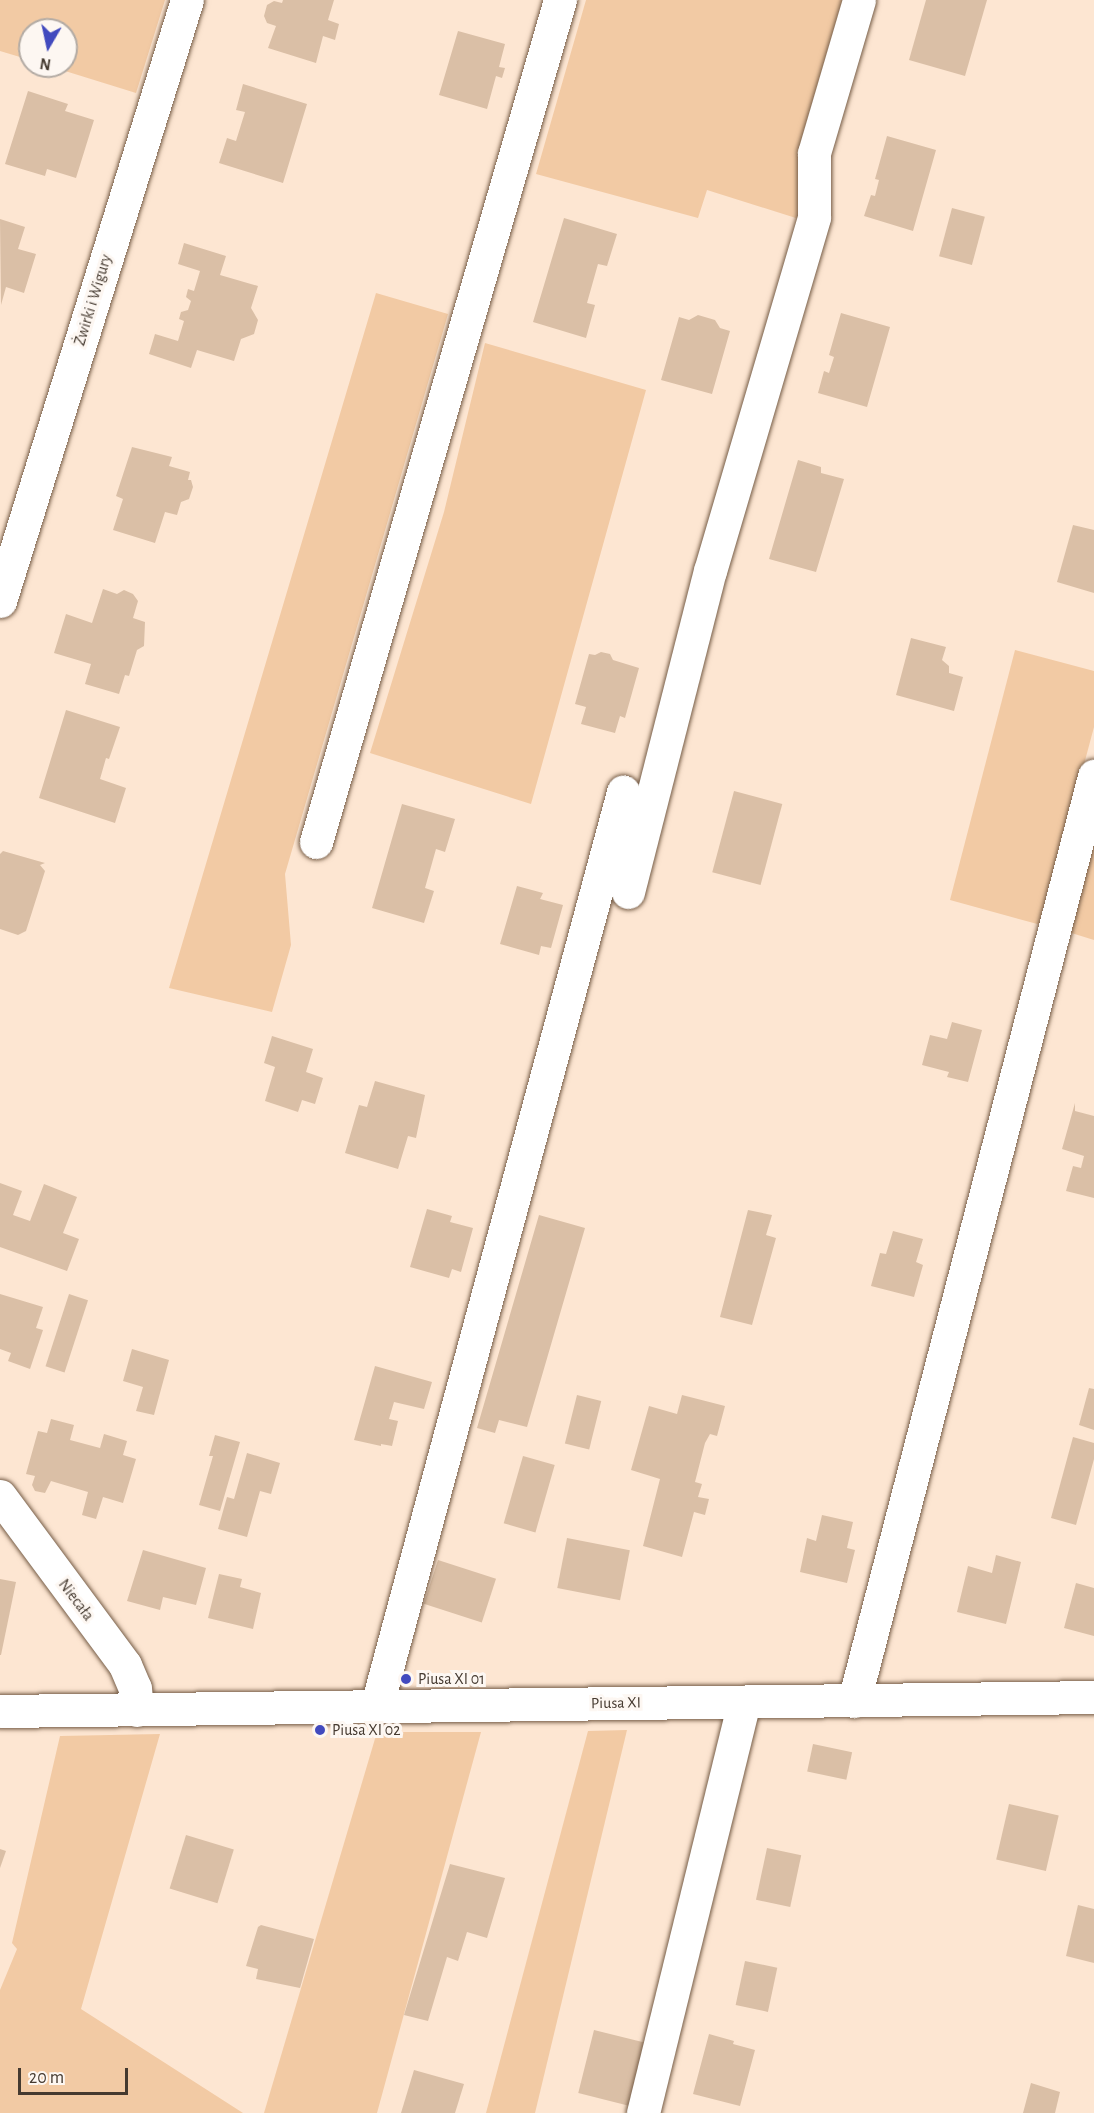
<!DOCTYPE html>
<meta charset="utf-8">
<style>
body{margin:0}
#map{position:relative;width:1094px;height:2113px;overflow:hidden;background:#fde6d2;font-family:"Alegreya Sans",sans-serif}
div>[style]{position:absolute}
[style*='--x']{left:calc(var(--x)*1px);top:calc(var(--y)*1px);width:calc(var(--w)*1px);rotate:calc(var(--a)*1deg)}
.green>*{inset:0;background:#f2caa4}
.building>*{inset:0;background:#dabfa6;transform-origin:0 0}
.roads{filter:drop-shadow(0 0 2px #765d47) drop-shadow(0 0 2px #765d47)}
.minor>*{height:33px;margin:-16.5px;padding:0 16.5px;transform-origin:16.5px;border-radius:16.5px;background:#fff}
.dots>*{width:16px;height:16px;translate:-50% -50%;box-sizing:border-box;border:3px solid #fdf7f2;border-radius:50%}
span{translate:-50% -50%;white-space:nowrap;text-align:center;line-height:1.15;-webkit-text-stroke:6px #fdf7f2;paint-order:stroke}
.street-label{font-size:16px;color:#453a30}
.poi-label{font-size:16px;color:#453a30}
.left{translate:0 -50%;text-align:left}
.north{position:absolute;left:18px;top:18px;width:60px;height:60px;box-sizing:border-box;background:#fdf7f2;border:2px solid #b3aba4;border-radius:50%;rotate:189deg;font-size:16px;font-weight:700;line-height:24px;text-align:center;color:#453a30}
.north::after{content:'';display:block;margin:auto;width:21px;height:27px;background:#424abe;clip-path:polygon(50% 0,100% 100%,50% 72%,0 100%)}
.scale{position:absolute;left:18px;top:2068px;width:110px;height:27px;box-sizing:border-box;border:3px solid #453a30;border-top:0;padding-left:8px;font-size:18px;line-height:21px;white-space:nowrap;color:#453a30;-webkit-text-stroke:4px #fdf7f2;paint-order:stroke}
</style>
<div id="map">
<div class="green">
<i style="clip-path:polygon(0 0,165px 0,136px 93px,49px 66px,66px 66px,66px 30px,30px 30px,30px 60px,0 51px)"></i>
<i style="clip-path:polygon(586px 0,847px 0,799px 219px,707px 190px,698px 218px,536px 174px)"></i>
<i style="clip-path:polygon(376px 293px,448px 314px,285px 874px,291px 945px,272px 1012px,169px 988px)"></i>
<i style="clip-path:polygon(485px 343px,646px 390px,531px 804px,370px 753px,444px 512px)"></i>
<i style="clip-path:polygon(1015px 650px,1094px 671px,1094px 727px,1041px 925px,950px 900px)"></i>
<i style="clip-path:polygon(1094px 817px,1094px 940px,1065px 931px)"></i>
<i style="clip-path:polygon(627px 1730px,535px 2113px,486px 2113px,588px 1731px)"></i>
<i style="clip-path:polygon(377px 1732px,481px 1732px,377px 2113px,264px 2113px)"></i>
<i style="clip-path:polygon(160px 1734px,81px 2009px,243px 2113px,0 2113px,0 1990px,17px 1949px,12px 1943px,60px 1736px)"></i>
</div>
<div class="building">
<i style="clip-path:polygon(283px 0,334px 0,328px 20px,339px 24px,335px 40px,323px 36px,316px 63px,268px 48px,276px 26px,267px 23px,264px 16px,267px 5px,274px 1px,282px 3px)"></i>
<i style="clip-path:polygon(926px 0,987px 0,965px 76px,909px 60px)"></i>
<i style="clip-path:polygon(458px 31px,505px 44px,499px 67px,505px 68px,502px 78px,496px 76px,487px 109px,439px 95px)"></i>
<i style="clip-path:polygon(243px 84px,307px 104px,283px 183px,219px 163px,227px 138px,236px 141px,245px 112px,236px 110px)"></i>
<i style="clip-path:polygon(28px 91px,68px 104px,65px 111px,94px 120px,76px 178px,47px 169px,45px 176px,5px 164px)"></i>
<i style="clip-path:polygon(887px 136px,936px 150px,913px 231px,864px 216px,871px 195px,875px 196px,879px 180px,875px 179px)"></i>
<i style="left:952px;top:208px;width:34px;height:50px;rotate:15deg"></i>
<i style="clip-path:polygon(564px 218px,617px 234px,607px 266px,598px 264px,587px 303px,595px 305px,586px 338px,533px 322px)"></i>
<i style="clip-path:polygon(0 219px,25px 227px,18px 249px,36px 254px,24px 293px,6px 287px,1px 305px)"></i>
<i style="clip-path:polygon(184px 243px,226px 256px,220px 275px,258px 286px,251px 308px,258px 320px,254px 334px,241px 339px,234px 361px,197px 350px,191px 368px,149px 354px,155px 334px,178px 341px,184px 321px,179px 319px,181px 312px,188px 310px,191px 301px,186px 297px,188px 289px,194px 291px,200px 271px,178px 264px)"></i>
<i style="clip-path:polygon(841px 313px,890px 327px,867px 407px,818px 393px,824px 371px,829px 373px,834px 357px,829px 355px)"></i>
<i style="clip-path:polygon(698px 315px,715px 320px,720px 328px,730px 331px,712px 394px,661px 380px,679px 317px,689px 320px)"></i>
<i style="clip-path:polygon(132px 447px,172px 457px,169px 466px,190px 472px,188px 480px,191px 480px,193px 487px,189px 499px,181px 502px,177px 515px,165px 512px,155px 543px,113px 530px,123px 499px,116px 496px)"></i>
<i style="clip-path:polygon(798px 460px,821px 467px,821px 473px,844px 479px,816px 572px,769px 559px)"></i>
<i style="clip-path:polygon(1073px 525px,1094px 530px,1094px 593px,1057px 582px)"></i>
<i style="clip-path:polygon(103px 589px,117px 594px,124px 590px,133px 594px,138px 601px,133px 618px,145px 622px,144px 646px,137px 650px,129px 676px,125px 675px,119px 694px,85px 684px,91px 664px,54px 653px,66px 614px,92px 623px)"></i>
<i style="clip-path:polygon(911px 638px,946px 647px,942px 660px,949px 666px,949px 673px,963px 677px,954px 711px,896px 695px)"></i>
<i style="clip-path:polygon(601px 652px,610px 654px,613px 660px,639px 668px,625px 718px,620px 716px,615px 733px,581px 724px,586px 707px,575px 704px,589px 654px,595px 655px)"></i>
<i style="clip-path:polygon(66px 710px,120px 727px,109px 759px,106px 758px,100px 779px,126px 788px,115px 823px,39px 798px)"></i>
<i style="left:734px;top:791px;width:50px;height:84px;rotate:15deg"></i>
<i style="clip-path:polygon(402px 804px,455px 819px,445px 852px,436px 849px,425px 888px,434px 891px,424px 923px,372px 908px)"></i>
<i style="clip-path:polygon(3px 851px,45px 863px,40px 865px,45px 871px,26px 931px,18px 935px,0 929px,0 854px)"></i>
<i style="clip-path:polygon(517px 886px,543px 893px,540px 899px,563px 905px,551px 948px,541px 946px,539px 955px,500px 944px)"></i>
<i style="clip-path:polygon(952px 1022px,982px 1030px,968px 1082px,947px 1077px,949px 1072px,922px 1065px,930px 1035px,947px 1039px)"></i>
<i style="clip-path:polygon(272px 1036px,313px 1049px,306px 1072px,323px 1078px,315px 1104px,302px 1100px,298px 1112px,265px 1101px,275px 1067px,264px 1063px)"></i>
<i style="clip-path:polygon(375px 1081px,425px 1095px,416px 1138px,408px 1136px,398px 1169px,345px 1153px,359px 1105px,367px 1107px)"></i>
<i style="clip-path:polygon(1075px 1103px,1075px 1111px,1094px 1116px,1094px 1198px,1066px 1191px,1073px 1166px,1081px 1168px,1084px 1156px,1062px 1149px)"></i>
<i style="clip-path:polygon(0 1183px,22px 1191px,13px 1215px,30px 1221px,44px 1184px,77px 1197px,63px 1233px,79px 1239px,67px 1271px,0 1247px)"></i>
<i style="clip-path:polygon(427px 1209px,452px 1216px,450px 1222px,473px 1228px,461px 1272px,452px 1269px,449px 1278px,410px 1267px)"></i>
<i style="clip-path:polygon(748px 1210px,772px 1215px,766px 1235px,776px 1238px,752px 1325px,720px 1317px)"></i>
<i style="clip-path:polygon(539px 1215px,585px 1228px,527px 1427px,499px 1420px,495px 1433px,477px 1428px)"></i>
<i style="clip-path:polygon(893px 1231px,923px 1239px,916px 1262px,923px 1265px,914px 1297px,871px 1286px,880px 1253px,886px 1254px)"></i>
<i style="clip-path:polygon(0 1294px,43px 1307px,36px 1328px,43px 1330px,30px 1369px,8px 1361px,11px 1353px,0 1349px)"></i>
<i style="left:69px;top:1294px;width:20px;height:76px;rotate:18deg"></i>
<i style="clip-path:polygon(132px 1349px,169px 1360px,154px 1415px,136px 1411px,143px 1387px,123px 1381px)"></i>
<i style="clip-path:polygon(375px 1366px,432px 1382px,424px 1409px,394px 1402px,389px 1419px,398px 1421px,392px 1446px,381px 1444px,381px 1446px,354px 1440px)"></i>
<i style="clip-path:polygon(1089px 1388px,1094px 1389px,1094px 1430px,1079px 1425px)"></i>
<i style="left:577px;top:1395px;width:25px;height:50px;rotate:14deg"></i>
<i style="clip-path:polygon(682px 1395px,725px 1406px,717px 1436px,710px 1434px,705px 1443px,695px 1482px,702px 1484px,698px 1497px,709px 1499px,705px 1515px,694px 1512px,682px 1557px,643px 1546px,660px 1479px,631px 1470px,649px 1406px,677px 1414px)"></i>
<i style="clip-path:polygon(51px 1419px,74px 1425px,70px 1440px,100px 1448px,104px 1434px,127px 1441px,123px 1455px,136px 1459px,123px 1503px,103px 1497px,96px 1519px,82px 1515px,88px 1492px,51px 1481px,45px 1493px,35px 1491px,32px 1485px,35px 1476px,26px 1474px,38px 1431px,47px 1433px)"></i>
<i style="clip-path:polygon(215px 1435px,240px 1442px,220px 1511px,199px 1505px,213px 1456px,209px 1456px)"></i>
<i style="clip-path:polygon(1073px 1437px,1094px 1443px,1094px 1459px,1076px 1525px,1051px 1518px)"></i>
<i style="clip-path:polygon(247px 1453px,280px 1463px,271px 1494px,260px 1491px,247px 1537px,218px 1529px,227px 1497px,234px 1499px)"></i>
<i style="left:523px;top:1456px;width:33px;height:70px;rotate:16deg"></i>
<i style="clip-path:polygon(822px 1515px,853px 1522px,847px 1548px,855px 1550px,847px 1583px,800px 1572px,807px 1538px,816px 1541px)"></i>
<i style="left:567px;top:1538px;width:64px;height:51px;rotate:11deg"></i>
<i style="clip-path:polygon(143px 1550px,206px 1568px,196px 1605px,163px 1597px,160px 1610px,127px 1601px)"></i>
<i style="clip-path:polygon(996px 1555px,1021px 1562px,1006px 1624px,957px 1612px,968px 1566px,992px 1573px)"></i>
<i style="left:438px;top:1560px;width:61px;height:46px;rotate:18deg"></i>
<i style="clip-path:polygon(219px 1574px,242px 1579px,240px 1587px,261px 1593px,253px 1629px,208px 1618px)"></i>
<i style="clip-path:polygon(0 1579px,16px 1582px,1px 1655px,0 1655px)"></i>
<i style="clip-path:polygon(1076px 1583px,1094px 1588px,1094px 1636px,1064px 1628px)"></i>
<i style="left:813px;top:1744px;width:40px;height:28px;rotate:12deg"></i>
<i style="left:1009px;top:1804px;width:51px;height:57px;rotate:13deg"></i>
<i style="left:186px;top:1835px;width:50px;height:56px;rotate:17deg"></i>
<i style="left:767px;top:1848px;width:35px;height:53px;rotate:12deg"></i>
<i style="clip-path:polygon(0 1849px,6px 1851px,0 1868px)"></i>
<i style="clip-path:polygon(450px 1864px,505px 1878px,487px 1938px,467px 1932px,458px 1961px,447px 1957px,428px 2021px,404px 2015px)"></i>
<i style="clip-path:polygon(1078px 1905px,1094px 1909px,1094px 1963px,1066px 1956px)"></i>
<i style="clip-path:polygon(261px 1925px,314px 1939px,300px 1988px,256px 1979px,258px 1969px,246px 1966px,258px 1927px)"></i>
<i style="left:745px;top:1961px;width:33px;height:45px;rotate:12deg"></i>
<i style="left:594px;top:2030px;width:53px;height:65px;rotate:14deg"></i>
<i style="clip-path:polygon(709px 2034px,734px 2041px,733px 2044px,755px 2050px,740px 2106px,693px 2094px)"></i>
<i style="clip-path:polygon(414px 2070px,464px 2084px,455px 2113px,401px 2113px)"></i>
<i style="clip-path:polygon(1031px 2083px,1060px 2092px,1055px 2113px,1023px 2113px)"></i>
</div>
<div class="roads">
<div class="minor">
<i style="--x:0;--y:601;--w:629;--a:-72.72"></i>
<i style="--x:316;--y:842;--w:877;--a:-73.84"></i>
<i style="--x:628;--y:892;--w:331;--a:-75.7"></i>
<i style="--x:710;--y:571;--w:369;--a:-73.6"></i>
<i style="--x:814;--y:217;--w:64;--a:-90"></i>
<i style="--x:814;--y:153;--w:159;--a:-73.6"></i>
<i style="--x:0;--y:1496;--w:210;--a:53.5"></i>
<i style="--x:125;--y:1665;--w:25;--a:67"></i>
<i style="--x:135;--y:1688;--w:22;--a:85"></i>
<i style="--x:854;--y:1701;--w:956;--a:-75.45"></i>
<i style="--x:377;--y:1705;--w:946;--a:-74.92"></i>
<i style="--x:0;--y:1711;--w:1094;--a:-0.73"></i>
<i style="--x:643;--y:2113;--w:423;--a:-76.2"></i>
</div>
</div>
<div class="dots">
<i style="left:406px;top:1679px;background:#424abe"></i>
<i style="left:320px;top:1730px;background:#424abe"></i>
</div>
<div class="street-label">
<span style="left:93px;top:300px;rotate:-73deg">Żwirki i Wigury</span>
<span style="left:76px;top:1600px;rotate:53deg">Niecała</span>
<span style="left:616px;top:1703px;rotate:-1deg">Piusa XI</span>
</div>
<div class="poi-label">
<span class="left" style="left:418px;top:1679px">Piusa XI 01</span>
<span class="left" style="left:332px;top:1730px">Piusa XI 02</span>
</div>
<div class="north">N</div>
<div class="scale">20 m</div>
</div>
